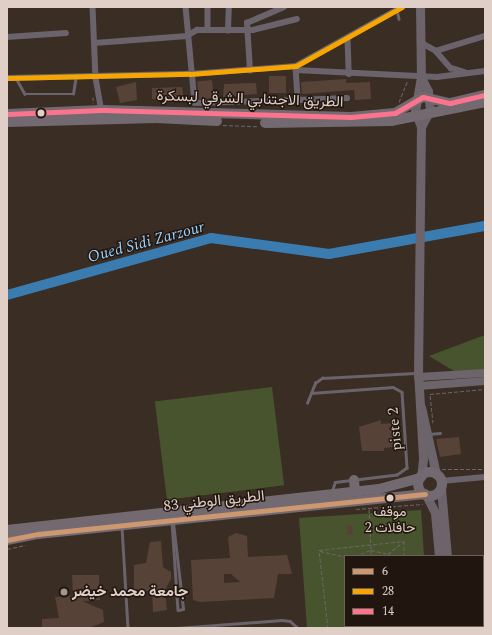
<!DOCTYPE html>
<meta charset="utf-8">
<style>
body{margin:0}
#map{position:relative;width:492px;height:635px;overflow:hidden;background:#3a2d24;font-family:Spectral,Vazirmatn,serif}
div>[style]{position:absolute}
[style*='--x']{left:calc(var(--x)*1px);top:calc(var(--y)*1px);width:calc(var(--w)*1px);rotate:calc(var(--a)*1deg)}
.green>*{inset:0;background:#48542d;transform-origin:0 0}
.river>*{height:10px;margin:-5px;padding:0 5px;transform-origin:5px;border-radius:5px;background:#3a7caf}
.building>*{inset:0;background:#574238;transform-origin:0 0}
.path>*{height:1px;margin-top:-0.5px;transform-origin:0;background:repeating-linear-gradient(90deg,#6b6567 0 4px,transparent 0 6px)}
.lane>*{height:2.5px;margin:-1.25px;padding:0 1.25px;transform-origin:1.25px;border-radius:1.25px;background:#6a636c}
.street>*{height:5.5px;margin:-2.75px;padding:0 2.75px;transform-origin:2.75px;border-radius:2.75px;background:#6a636c}
.secondary>*{height:8px;margin:-4px;padding:0 4px;transform-origin:4px;border-radius:4px;background:#6d656c}
.primary>*{height:9px;margin:-4.5px;padding:0 4.5px;transform-origin:4.5px;border-radius:4.5px;background:#6d636a}
.highway>*{height:10px;margin:-5px;padding:0 5px;transform-origin:5px;border-radius:5px;background:#736970}
.highway>.ring{margin:-5px;padding:0;box-sizing:content-box;background:none;border:10px solid #736970;border-radius:50%}
.bus-1>*{height:5px;margin:-2.5px;padding:0 2.5px;transform-origin:2.5px;border-radius:2.5px;background:#cd976f}
.bus-2>*{height:5px;margin:-2.5px;padding:0 2.5px;transform-origin:2.5px;border-radius:2.5px;background:#f7a600}
.bus-3>*{height:5px;margin:-2.5px;padding:0 2.5px;transform-origin:2.5px;border-radius:2.5px;background:#fc738d}
.dots>*{width:11px;height:11px;translate:-50% -50%;box-sizing:border-box;border:2px solid #21160f;border-radius:50%}
span{translate:-50% -50%;white-space:nowrap;text-align:center;line-height:1.15;-webkit-text-stroke:3px #21160f;paint-order:stroke}
.bus-label{font-size:14px;color:#dfcfc6}
.street-label{font-size:15px;color:#dfcfc6}
.poi-label{font-size:15px;color:#dfcfc6;font-weight:700}
.left{translate:0 -50%;text-align:left}
.water-label{font-size:16px;color:#99d0fe;font-style:italic}
.frame{position:absolute;inset:0;border:8px solid #dfcfc6;pointer-events:none}
.legend{position:absolute;left:344px;top:555px;width:140px;height:72px;box-sizing:border-box;background:#21160f;border:1px solid #6d6058;margin:0;padding:5px 7px;list-style:none;font-size:12px;color:#dfcfc6}
.legend li{display:flex;align-items:center;gap:8px;height:20px}
.legend b{width:20px;border:1px solid #6d6058}
</style>
<div id="map">
<div class="green">
<i style="clip-path:polygon(485px 335px,485px 369px,459px 374px,429px 356px)"></i>
<i style="left:272px;top:387px;width:99px;height:118px;rotate:83deg"></i>
<i style="clip-path:polygon(421px 510px,424px 556px,345px 556px,345px 626px,430px 628px,307px 628px,299px 518px)"></i>
</div>
<div class="river">
<i style="--x:7;--y:295;--w:212;--a:-15.6"></i>
<i style="--x:211;--y:238;--w:119;--a:7.7"></i>
<i style="--x:329;--y:254;--w:158;--a:-10.2"></i>
</div>
<div class="building">
<i style="left:286px;top:76px;width:17px;height:17px;rotate:90deg"></i>
<i style="clip-path:polygon(346px 79px,346px 83px,370px 82px,371px 99px,355px 100px,354px 90px,302px 94px,301px 82px)"></i>
<i style="left:212px;top:80px;width:18px;height:15px;rotate:84deg"></i>
<i style="clip-path:polygon(136px 82px,137px 100px,120px 103px,116px 87px)"></i>
<i style="clip-path:polygon(256px 83px,257px 94px,223px 97px,224px 84px)"></i>
<i style="clip-path:polygon(182px 87px,184px 99px,152px 99px,152px 88px)"></i>
<i style="clip-path:polygon(381px 420px,381px 424px,392px 423px,394px 447px,384px 448px,384px 451px,362px 451px,359px 427px)"></i>
<i style="clip-path:polygon(459px 437px,461px 454px,440px 457px,436px 439px)"></i>
<i style="clip-path:polygon(347px 525px,352px 525px,353px 535px,347px 535px)"></i>
<i style="clip-path:polygon(evenodd,236px 533px,247px 536px,248px 557px,287px 555px,292px 574px,278px 574px,274px 598px,200px 602px,193px 600px,191px 560px,230px 558px,228px 537px,236px 533px,224px 574px,231px 574px,240px 582px,224px 583px,224px 574px)"></i>
<i style="clip-path:polygon(161px 541px,163px 567px,171px 572px,171px 579px,165px 590px,167px 610px,153px 612px,152px 591px,134px 591px,134px 565px,146px 563px,150px 542px)"></i>
<i style="clip-path:polygon(72px 575px,99px 575px,100px 600px,82px 601px,103px 610px,104px 622px,89px 628px,42px 628px,42px 619px,59px 618px,55px 597px,73px 596px)"></i>
</div>
<div class="path">
<i style="--x:93;--y:97;--w:6;--a:90"></i>
<i style="--x:399;--y:102;--w:22;--a:-68"></i>
<i style="--x:223;--y:125;--w:35;--a:2"></i>
<i style="--x:433;--y:423;--w:29;--a:-96"></i>
<i style="--x:430;--y:394;--w:55;--a:-5.2"></i>
<i style="--x:442;--y:469;--w:43;--a:0"></i>
<i style="--x:356;--y:509;--w:67;--a:-4.3"></i>
<i style="--x:369;--y:509;--w:41;--a:87.2"></i>
<i style="--x:371;--y:550;--w:17;--a:13"></i>
<i style="--x:388;--y:554;--w:21;--a:-39"></i>
<i style="--x:404;--y:541;--w:15;--a:90"></i>
<i style="--x:7;--y:549;--w:19;--a:-12"></i>
<i style="--x:320;--y:551;--w:26;--a:13"></i>
<i style="--x:355;--y:556;--w:17;--a:-21"></i>
<i style="--x:371;--y:550;--w:6;--a:90"></i>
<i style="--x:363;--y:626;--w:4;--a:27"></i>
<i style="--x:408;--y:626;--w:2;--a:90"></i>
<i style="--x:436;--y:626;--w:2;--a:90"></i>
<i style="--x:328;--y:628;--w:79;--a:-96.6"></i>
<i style="--x:319;--y:550;--w:85;--a:-6"></i>
<i style="--x:376;--y:628;--w:5;--a:-22"></i>
</div>
<div class="lane">
<i style="--x:397;--y:10;--w:9;--a:77"></i>
<i style="--x:16;--y:78;--w:18;--a:61"></i>
<i style="--x:25;--y:94;--w:48;--a:0"></i>
<i style="--x:73;--y:94;--w:18;--a:-81"></i>
<i style="--x:311;--y:393;--w:82;--a:-4.2"></i>
<i style="--x:393;--y:387;--w:10;--a:29"></i>
<i style="--x:402;--y:392;--w:76;--a:86.2"></i>
<i style="--x:407;--y:468;--w:12;--a:145"></i>
<i style="--x:397;--y:475;--w:41;--a:173"></i>
<i style="--x:307;--y:403;--w:22;--a:-68"></i>
<i style="--x:315;--y:383;--w:9;--a:-36"></i>
<i style="--x:322;--y:378;--w:93;--a:-3.1"></i>
<i style="--x:429;--y:434;--w:11;--a:-5"></i>
<i style="--x:332;--y:491;--w:9;--a:-72"></i>
<i style="--x:335;--y:482;--w:16;--a:-7"></i>
<i style="--x:172;--y:522;--w:88;--a:86.1"></i>
<i style="--x:178;--y:610;--w:5;--a:-11"></i>
<i style="--x:183;--y:609;--w:88;--a:-96.6"></i>
<i style="--x:122;--y:527;--w:101;--a:86.6"></i>
<i style="--x:176;--y:628;--w:106;--a:-4.3"></i>
<i style="--x:282;--y:620;--w:8;--a:7"></i>
<i style="--x:290;--y:621;--w:11;--a:41"></i>
</div>
<div class="street">
<i style="--x:93;--y:7;--w:71;--a:87.6"></i>
<i style="--x:96;--y:78;--w:36;--a:80"></i>
<i style="--x:186;--y:7;--w:96;--a:84.6"></i>
<i style="--x:195;--y:103;--w:103;--a:-1.7"></i>
<i style="--x:208;--y:7;--w:23;--a:90"></i>
<i style="--x:228;--y:31;--w:24;--a:-88"></i>
<i style="--x:7;--y:37;--w:59;--a:-3.9"></i>
<i style="--x:348;--y:39;--w:35;--a:88"></i>
<i style="--x:420;--y:42;--w:18;--a:29"></i>
<i style="--x:436;--y:51;--w:51;--a:-17"></i>
<i style="--x:95;--y:43;--w:92;--a:-4.4"></i>
<i style="--x:187;--y:36;--w:12;--a:-31"></i>
<i style="--x:197;--y:30;--w:56;--a:0"></i>
<i style="--x:253;--y:30;--w:45;--a:-14"></i>
<i style="--x:436;--y:51;--w:23;--a:49"></i>
<i style="--x:451;--y:68;--w:14;--a:17"></i>
<i style="--x:296;--y:68;--w:32;--a:86"></i>
<i style="--x:298;--y:100;--w:49;--a:-2.3"></i>
<i style="--x:296;--y:70;--w:141;--a:2.8"></i>
<i style="--x:437;--y:77;--w:48;--a:-7.1"></i>
<i style="--x:250;--y:71;--w:48;--a:-93.6"></i>
<i style="--x:247;--y:23;--w:40;--a:-23.4"></i>
<i style="--x:7;--y:78;--w:183;--a:-1.3"></i>
<i style="--x:190;--y:74;--w:106;--a:-4.3"></i>
<i style="--x:296;--y:66;--w:121;--a:-29.1"></i>
<i style="--x:441;--y:481;--w:44;--a:-5.2"></i>
</div>
<div class="secondary">
<i style="--x:418;--y:377;--w:67;--a:-3.4"></i>
<i style="--x:419;--y:386;--w:66;--a:-4.3"></i>
<i style="--x:483;--y:575;--w:2;--a:0"></i>
<i style="--x:483;--y:583;--w:2;--a:0"></i>
</div>
<div class="primary">
<i style="--x:420;--y:7;--w:70;--a:89.2"></i>
<i style="--x:421;--y:77;--w:35;--a:100"></i>
<i style="--x:415;--y:111;--w:17;--a:69"></i>
<i style="--x:421;--y:127;--w:244;--a:90.7"></i>
<i style="--x:418;--y:371;--w:88;--a:86.7"></i>
<i style="--x:423;--y:459;--w:18;--a:96"></i>
<i style="--x:421;--y:127;--w:19;--a:-62"></i>
<i style="--x:430;--y:110;--w:19;--a:-96"></i>
<i style="--x:428;--y:91;--w:16;--a:-117"></i>
<i style="--x:421;--y:407;--w:69;--a:77.4"></i>
<i style="--x:441;--y:489;--w:67;--a:84.9"></i>
<i style="--x:426;--y:495;--w:20;--a:63"></i>
<i style="--x:435;--y:513;--w:43;--a:84.7"></i>
<i style="--x:445;--y:626;--w:2;--a:90"></i>
<i style="--x:452;--y:626;--w:2;--a:90"></i>
</div>
<div class="highway">
<i style="--x:7;--y:114;--w:95;--a:-2.4"></i>
<i style="--x:102;--y:110;--w:249;--a:1.6"></i>
<i style="--x:351;--y:117;--w:44;--a:-5.2"></i>
<i style="--x:395;--y:113;--w:32;--a:-30"></i>
<i style="--x:423;--y:97;--w:28;--a:13"></i>
<i style="--x:450;--y:103;--w:36;--a:-13"></i>
<i style="--x:7;--y:122;--w:149;--a:-1.5"></i>
<i style="--x:156;--y:118;--w:61;--a:2.8"></i>
<i style="--x:265;--y:123;--w:126;--a:-0.9"></i>
<i style="--x:391;--y:121;--w:96;--a:-11.4"></i>
<i class="ring" style="left:418px;top:472px;width:14px;height:14px"></i>
<i style="--x:354;--y:480;--w:11;--a:85"></i>
<i style="--x:7;--y:530;--w:374;--a:-6.3"></i>
<i style="--x:379;--y:489;--w:42;--a:-15"></i>
<i style="--x:7;--y:540;--w:32;--a:-11"></i>
<i style="--x:38;--y:534;--w:389;--a:-5.9"></i>
</div>
<div class="bus-1">
<i style="--x:7;--y:540;--w:32;--a:-11"></i>
<i style="--x:38;--y:534;--w:389;--a:-5.9"></i>
</div>
<div class="bus-2">
<i style="--x:7;--y:78;--w:183;--a:-1.3"></i>
<i style="--x:190;--y:74;--w:106;--a:-4.3"></i>
<i style="--x:296;--y:66;--w:121;--a:-29.1"></i>
</div>
<div class="bus-3">
<i style="--x:7;--y:114;--w:95;--a:-2.4"></i>
<i style="--x:102;--y:110;--w:249;--a:1.6"></i>
<i style="--x:351;--y:117;--w:44;--a:-5.2"></i>
<i style="--x:395;--y:113;--w:32;--a:-30"></i>
<i style="--x:423;--y:97;--w:28;--a:13"></i>
<i style="--x:450;--y:103;--w:36;--a:-13"></i>
</div>
<div class="dots">
<i style="left:41px;top:113px;background:#dfcfc6"></i>
<i style="left:390px;top:498px;background:#dfcfc6"></i>
<i style="left:64px;top:592px;background:#a5968d"></i>
</div>
<div class="bus-label">
<span style="left:390px;top:520px">موقف<br>حافلات 2</span>
</div>
<div class="street-label">
<span style="left:250px;top:99px;rotate:2deg">الطريق الاجتنابي الشرقي لبسكرة</span>
<span style="left:395px;top:429px;rotate:-95deg">piste 2</span>
<span style="left:214px;top:501px;rotate:-6deg">الطريق الوطني 83</span>
</div>
<div class="poi-label">
<span class="left" style="left:72px;top:592px">جامعة محمد خيضر</span>
</div>
<div class="water-label">
<span style="left:146px;top:242px;rotate:-15deg">Oued Sidi Zarzour</span>
</div>
<div class="frame"></div>
<ul class="legend">
<li><b style="height:5px;background:#cd976f"></b>6</li>
<li><b style="height:5px;background:#f7a600"></b>28</li>
<li><b style="height:5px;background:#fc738d"></b>14</li>
</ul>
</div>
